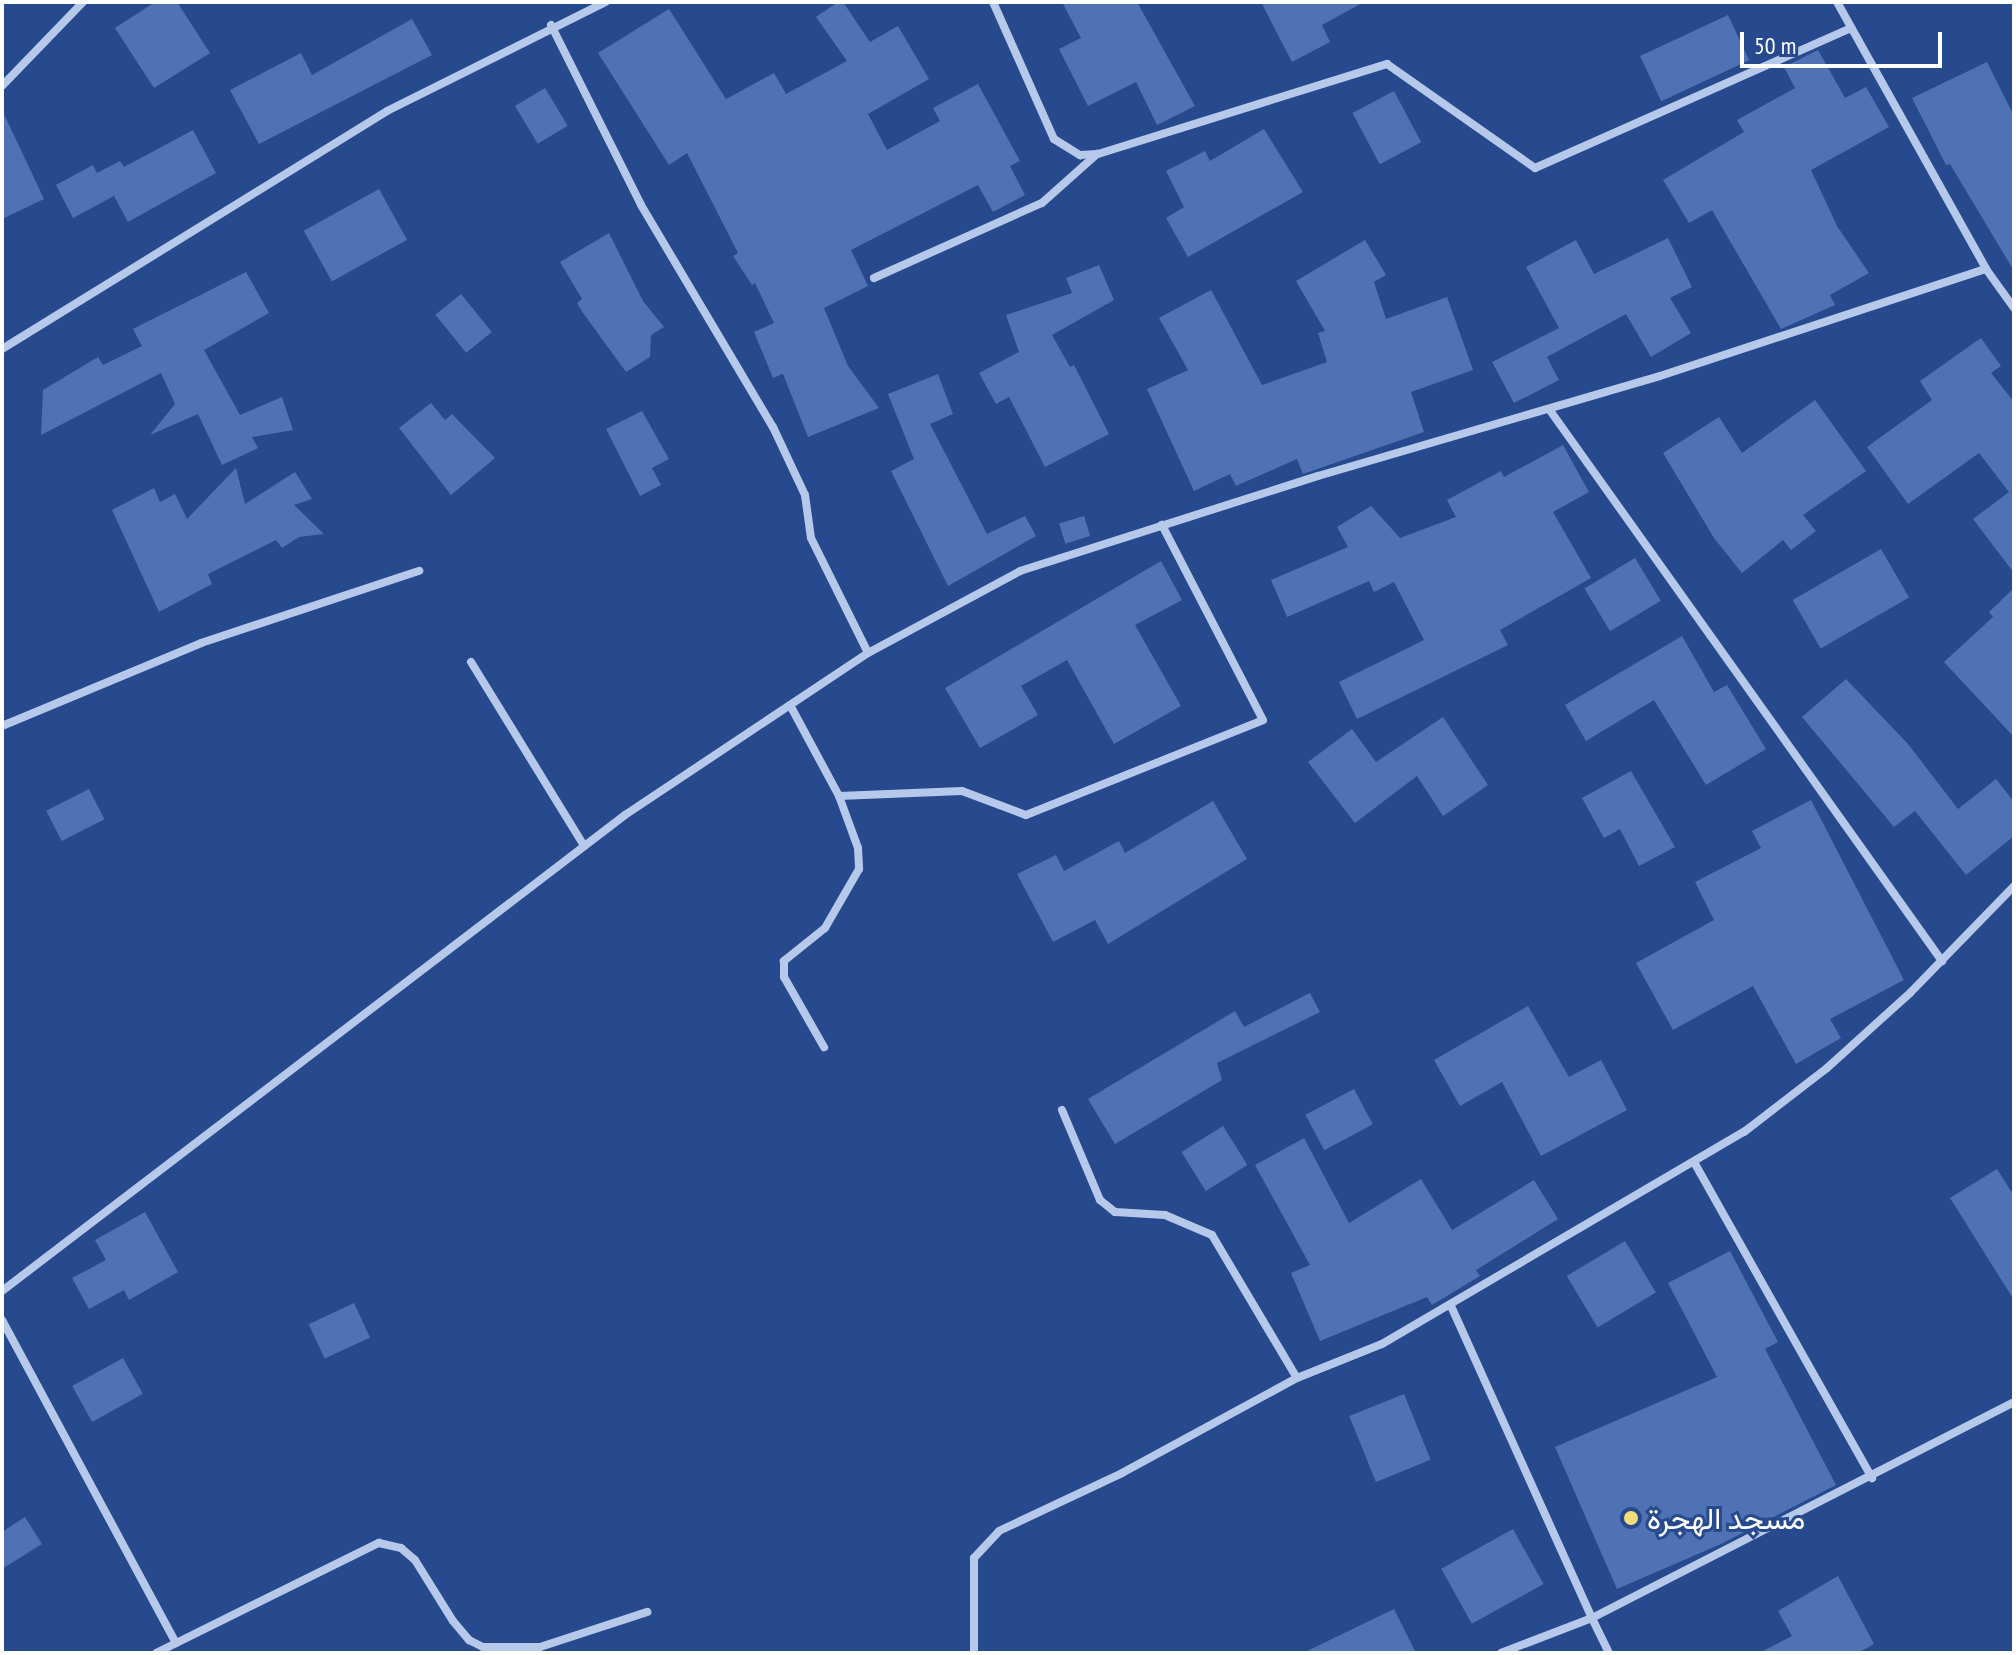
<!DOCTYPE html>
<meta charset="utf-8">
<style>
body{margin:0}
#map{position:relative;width:2016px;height:1655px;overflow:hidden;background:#264a8d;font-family:"PT Sans Narrow",Vazirmatn,sans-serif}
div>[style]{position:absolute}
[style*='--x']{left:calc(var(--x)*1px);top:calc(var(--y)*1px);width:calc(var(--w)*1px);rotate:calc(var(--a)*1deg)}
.building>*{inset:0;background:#4f72b4;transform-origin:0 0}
.minor>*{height:8px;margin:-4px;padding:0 4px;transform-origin:4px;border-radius:4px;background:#b6c9eb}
.dots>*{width:22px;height:22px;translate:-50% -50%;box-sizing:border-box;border:4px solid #264a8d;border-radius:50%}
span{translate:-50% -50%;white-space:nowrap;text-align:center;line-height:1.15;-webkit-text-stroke:6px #264a8d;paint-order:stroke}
.poi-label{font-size:30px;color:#fff}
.left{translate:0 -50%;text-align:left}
.frame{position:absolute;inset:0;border:4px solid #fff;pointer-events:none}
.scale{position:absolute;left:1740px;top:32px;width:202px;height:36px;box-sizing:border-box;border:4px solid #fff;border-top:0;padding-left:10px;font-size:24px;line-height:28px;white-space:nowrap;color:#fff;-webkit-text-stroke:6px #264a8d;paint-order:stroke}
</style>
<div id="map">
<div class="building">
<i style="clip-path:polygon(155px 2px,177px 2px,210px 53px,154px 88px,115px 28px)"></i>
<i style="clip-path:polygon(838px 2px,843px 2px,870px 42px,898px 26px,929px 79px,868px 114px,887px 150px,940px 121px,933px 108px,978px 84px,1020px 161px,1010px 166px,1025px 195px,993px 212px,978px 185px,851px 250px,868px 286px,824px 308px,848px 366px,879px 408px,808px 437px,783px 374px,773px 378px,754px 332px,774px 323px,755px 283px,752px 285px,733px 256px,738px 253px,687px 153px,669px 165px,598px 53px,669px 9px,726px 99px,774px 73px,786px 94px,847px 61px,816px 17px)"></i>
<i style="clip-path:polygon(1062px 2px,1137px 2px,1195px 106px,1157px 125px,1136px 82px,1088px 106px,1059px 49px,1081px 38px)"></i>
<i style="clip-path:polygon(1261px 2px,1364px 2px,1322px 25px,1330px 42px,1292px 62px)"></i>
<i style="left:1728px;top:15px;width:50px;height:97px;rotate:65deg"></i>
<i style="clip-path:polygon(412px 19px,432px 55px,259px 144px,230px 90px,301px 53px,312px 75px)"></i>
<i style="clip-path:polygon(1818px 50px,1845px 98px,1866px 87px,1889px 127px,1811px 170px,1837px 226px,1869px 273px,1830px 295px,1835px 305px,1781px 329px,1712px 210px,1689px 223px,1663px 180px,1744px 132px,1737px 120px,1795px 88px,1784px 67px)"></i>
<i style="clip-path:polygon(1987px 62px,2014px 116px,2014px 271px,1950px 164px,1946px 165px,1912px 98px)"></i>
<i style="left:545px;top:88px;width:44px;height:35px;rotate:59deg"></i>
<i style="left:1394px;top:91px;width:58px;height:47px;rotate:62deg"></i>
<i style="clip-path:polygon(2px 110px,44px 199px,2px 219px)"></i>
<i style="clip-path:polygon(1264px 129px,1303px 192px,1188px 257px,1166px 218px,1184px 207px,1166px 171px,1205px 151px,1210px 161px)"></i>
<i style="clip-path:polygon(193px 130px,216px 173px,128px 222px,114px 196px,73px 218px,56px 185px,93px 165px,97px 173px,120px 161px,124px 167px)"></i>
<i style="left:379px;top:189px;width:58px;height:86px;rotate:61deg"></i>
<i style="clip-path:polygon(609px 233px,643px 301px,664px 327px,651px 335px,650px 357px,626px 372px,583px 313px,577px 303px,582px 299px,560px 262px)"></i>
<i style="clip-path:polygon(1668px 238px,1692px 287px,1670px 298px,1691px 333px,1651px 357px,1626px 314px,1547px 357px,1559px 380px,1514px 403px,1492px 362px,1559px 328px,1526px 267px,1576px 240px,1594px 274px)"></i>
<i style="clip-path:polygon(1365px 240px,1386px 275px,1374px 282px,1386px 319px,1447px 297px,1473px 370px,1411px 392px,1424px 432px,1303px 474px,1297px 459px,1236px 486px,1230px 474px,1194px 491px,1147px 389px,1188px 370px,1159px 318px,1211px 290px,1262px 385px,1327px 362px,1318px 333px,1325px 331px,1296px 281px)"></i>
<i style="clip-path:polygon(1099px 265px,1114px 300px,1052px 335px,1070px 367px,1074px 365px,1109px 434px,1045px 467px,1009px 397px,996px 404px,979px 373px,1019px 352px,1006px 315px,1072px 293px,1066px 278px)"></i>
<i style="clip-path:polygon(246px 272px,269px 313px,204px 350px,240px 415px,282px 397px,293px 430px,252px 437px,258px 448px,222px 465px,198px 414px,150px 435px,175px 404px,161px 373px,41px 435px,43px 390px,98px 357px,103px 365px,142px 346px,133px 329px)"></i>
<i style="left:461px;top:294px;width:49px;height:33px;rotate:51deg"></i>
<i style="clip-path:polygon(1981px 338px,2001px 366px,1991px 373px,2014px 402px,2014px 573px,1973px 519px,2009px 492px,1979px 453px,1908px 504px,1867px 447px,1932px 400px,1920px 381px)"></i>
<i style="clip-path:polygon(938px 374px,953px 414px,930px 424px,987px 534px,1025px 516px,1036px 536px,948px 586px,891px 471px,914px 459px,888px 394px)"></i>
<i style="clip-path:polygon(1815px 400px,1866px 471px,1803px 515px,1816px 531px,1791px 550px,1783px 540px,1742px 573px,1714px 538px,1663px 453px,1719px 417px,1742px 453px)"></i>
<i style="clip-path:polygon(431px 403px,445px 420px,452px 414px,495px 458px,451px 495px,399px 428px)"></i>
<i style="clip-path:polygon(642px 411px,669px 459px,652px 468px,661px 485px,640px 496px,606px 429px)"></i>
<i style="clip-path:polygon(1563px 445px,1589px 492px,1553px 512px,1591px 578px,1500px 630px,1508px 645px,1357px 719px,1339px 682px,1424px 640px,1394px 582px,1374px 592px,1369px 581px,1287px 617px,1271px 580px,1348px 547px,1337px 527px,1371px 506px,1400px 538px,1456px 517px,1447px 500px,1501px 471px,1504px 477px)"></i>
<i style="clip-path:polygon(236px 468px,245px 504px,295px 472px,312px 499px,294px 505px,324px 534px,299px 537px,282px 548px,276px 540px,208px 574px,212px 584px,159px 612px,112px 510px,154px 488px,160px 502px,175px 494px,187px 519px)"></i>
<i style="left:1084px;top:516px;width:21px;height:26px;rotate:73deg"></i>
<i style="left:1881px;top:549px;width:56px;height:102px;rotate:60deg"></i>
<i style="left:1635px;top:558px;width:50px;height:59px;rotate:59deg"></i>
<i style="clip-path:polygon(1161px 561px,1182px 600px,1135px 625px,1181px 706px,1114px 744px,1067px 660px,1021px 686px,1038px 715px,980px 748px,945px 688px)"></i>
<i style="clip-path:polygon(2014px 588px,2014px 737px,1944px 662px,1993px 617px,1989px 612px)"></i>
<i style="clip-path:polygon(1682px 636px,1714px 692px,1727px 685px,1766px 749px,1706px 785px,1654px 700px,1586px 741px,1565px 705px)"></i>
<i style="clip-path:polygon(1846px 679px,1908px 744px,1958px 809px,1996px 779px,2014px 802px,2014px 836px,1966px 875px,1915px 811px,1894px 827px,1802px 717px)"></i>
<i style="clip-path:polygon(1443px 717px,1488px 785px,1443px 816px,1417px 776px,1355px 823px,1308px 762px,1352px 729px,1376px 762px)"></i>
<i style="clip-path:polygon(1631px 771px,1675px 847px,1639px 866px,1620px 829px,1604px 838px,1582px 798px)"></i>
<i style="left:89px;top:789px;width:34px;height:48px;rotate:63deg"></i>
<i style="clip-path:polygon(1811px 800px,1904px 980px,1830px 1019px,1841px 1038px,1796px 1064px,1753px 986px,1673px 1030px,1636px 963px,1714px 920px,1695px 882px,1761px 848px,1752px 831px)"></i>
<i style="clip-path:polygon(1213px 801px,1247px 859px,1108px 944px,1095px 920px,1053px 942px,1017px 874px,1056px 855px,1064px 871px,1119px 841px,1125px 853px)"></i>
<i style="clip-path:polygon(1310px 993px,1320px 1012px,1217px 1063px,1222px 1080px,1115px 1144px,1088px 1099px,1235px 1011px,1244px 1027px)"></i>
<i style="clip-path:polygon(1528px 1006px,1569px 1077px,1601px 1060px,1627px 1110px,1541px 1156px,1502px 1082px,1460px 1106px,1434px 1060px)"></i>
<i style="left:1354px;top:1089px;width:40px;height:55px;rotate:62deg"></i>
<i style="left:1223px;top:1126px;width:46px;height:49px;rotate:58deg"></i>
<i style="clip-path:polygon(1304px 1138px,1349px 1223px,1421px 1179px,1452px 1230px,1534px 1180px,1558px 1219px,1476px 1270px,1480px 1276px,1432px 1305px,1427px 1297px,1320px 1341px,1291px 1273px,1310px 1265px,1255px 1165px)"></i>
<i style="clip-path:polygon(1997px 1169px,2014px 1196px,2014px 1300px,1950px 1198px)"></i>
<i style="clip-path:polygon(145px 1212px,178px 1272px,129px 1300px,124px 1290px,89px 1309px,72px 1278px,106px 1260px,95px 1240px)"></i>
<i style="left:1625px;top:1241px;width:60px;height:68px;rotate:59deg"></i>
<i style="clip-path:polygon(1730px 1251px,1778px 1342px,1765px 1349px,1836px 1485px,1721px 1544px,1617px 1589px,1555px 1447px,1717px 1377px,1668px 1283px)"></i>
<i style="left:354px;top:1303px;width:38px;height:50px;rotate:65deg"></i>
<i style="left:123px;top:1358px;width:41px;height:58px;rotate:61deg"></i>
<i style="left:1404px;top:1394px;width:71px;height:59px;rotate:68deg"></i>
<i style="clip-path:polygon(25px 1517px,42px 1544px,2px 1569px,2px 1532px)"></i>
<i style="left:1513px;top:1529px;width:63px;height:82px;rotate:61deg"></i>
<i style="clip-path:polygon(1838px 1576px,1874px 1644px,1858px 1653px,1759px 1653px,1792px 1636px,1778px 1611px)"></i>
<i style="clip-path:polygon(1394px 1609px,1416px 1653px,1303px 1653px)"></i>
</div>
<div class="minor">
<i style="--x:993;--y:2;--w:150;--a:66"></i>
<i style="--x:1054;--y:139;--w:31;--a:32"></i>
<i style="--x:1080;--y:155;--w:18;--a:-3"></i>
<i style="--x:1098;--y:154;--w:303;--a:-17.3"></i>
<i style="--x:1387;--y:64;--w:181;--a:35.1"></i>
<i style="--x:1535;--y:168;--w:346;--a:-23.9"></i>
<i style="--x:1837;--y:2;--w:306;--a:60.8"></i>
<i style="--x:1986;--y:269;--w:48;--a:54.3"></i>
<i style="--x:551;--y:25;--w:201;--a:63.4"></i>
<i style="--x:641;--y:205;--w:258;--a:59.3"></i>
<i style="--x:773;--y:427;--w:75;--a:64.8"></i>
<i style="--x:805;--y:495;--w:43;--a:82.1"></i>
<i style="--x:811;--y:538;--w:128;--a:63.6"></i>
<i style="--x:2;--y:86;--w:117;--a:-46"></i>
<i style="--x:874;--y:278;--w:184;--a:-24.1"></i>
<i style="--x:1042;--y:203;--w:74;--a:-41.7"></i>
<i style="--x:2;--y:349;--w:453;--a:-31.7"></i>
<i style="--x:387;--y:111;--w:245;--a:-26.5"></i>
<i style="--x:1549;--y:409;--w:678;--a:54.55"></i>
<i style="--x:471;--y:662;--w:216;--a:58.4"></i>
<i style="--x:790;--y:705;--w:103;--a:61.7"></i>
<i style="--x:839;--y:796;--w:55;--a:69.9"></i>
<i style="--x:858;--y:848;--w:21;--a:87"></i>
<i style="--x:859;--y:869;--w:68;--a:120"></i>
<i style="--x:825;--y:928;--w:53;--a:141.2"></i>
<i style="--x:784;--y:961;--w:16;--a:90"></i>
<i style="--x:784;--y:977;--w:81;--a:60.3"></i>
<i style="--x:2;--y:726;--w:216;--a:-22.6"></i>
<i style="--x:201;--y:643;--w:230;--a:-18.3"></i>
<i style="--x:839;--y:796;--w:123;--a:-2.3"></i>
<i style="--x:962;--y:791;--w:68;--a:20.6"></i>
<i style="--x:1026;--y:815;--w:255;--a:-21.8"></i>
<i style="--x:1263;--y:720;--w:220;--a:-117.4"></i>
<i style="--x:1062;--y:1110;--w:98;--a:67.1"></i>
<i style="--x:1100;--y:1200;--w:19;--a:39"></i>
<i style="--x:1115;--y:1212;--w:50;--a:3.4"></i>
<i style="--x:1165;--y:1215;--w:51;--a:23.1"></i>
<i style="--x:1212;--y:1235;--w:166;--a:59.3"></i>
<i style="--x:1694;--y:1162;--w:363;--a:60.6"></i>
<i style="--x:2;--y:1291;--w:784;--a:-37.38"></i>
<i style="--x:625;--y:815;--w:292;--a:-33.7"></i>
<i style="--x:868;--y:653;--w:173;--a:-28.3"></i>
<i style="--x:1020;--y:571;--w:313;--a:-17.7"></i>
<i style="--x:1318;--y:476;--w:356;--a:-16.3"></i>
<i style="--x:1660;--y:376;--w:343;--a:-18.2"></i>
<i style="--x:1451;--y:1306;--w:342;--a:65.7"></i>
<i style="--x:1592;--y:1618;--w:97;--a:159"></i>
<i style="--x:2;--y:1320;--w:367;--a:61.7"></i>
<i style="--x:156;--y:1653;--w:249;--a:-26.3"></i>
<i style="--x:379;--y:1543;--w:23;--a:13"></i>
<i style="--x:401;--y:1548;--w:18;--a:41"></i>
<i style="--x:415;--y:1560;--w:72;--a:58.1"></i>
<i style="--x:453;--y:1621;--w:25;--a:50"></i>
<i style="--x:469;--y:1640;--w:16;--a:27"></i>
<i style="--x:483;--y:1647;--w:57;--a:0"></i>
<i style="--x:540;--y:1647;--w:113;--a:-18.1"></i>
<i style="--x:974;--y:1653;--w:95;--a:-90"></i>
<i style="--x:974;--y:1558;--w:37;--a:-47"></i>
<i style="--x:999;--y:1531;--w:136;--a:-25.2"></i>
<i style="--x:1122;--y:1473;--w:199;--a:-28.5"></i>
<i style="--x:1297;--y:1378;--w:92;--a:-21.8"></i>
<i style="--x:1382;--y:1344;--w:420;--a:-30.4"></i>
<i style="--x:1744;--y:1132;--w:105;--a:-37.6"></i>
<i style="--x:1827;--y:1068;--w:112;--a:-42.1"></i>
<i style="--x:1910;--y:993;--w:149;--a:-45.8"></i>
<i style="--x:1609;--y:1653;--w:39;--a:-116"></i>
<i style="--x:1592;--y:1618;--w:474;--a:-27.1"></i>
</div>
<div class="dots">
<i style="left:1631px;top:1518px;background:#f4dc7b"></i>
</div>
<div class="poi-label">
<span class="left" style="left:1647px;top:1518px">مسجد الهجرة</span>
</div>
<div class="frame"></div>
<div class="scale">50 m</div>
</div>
